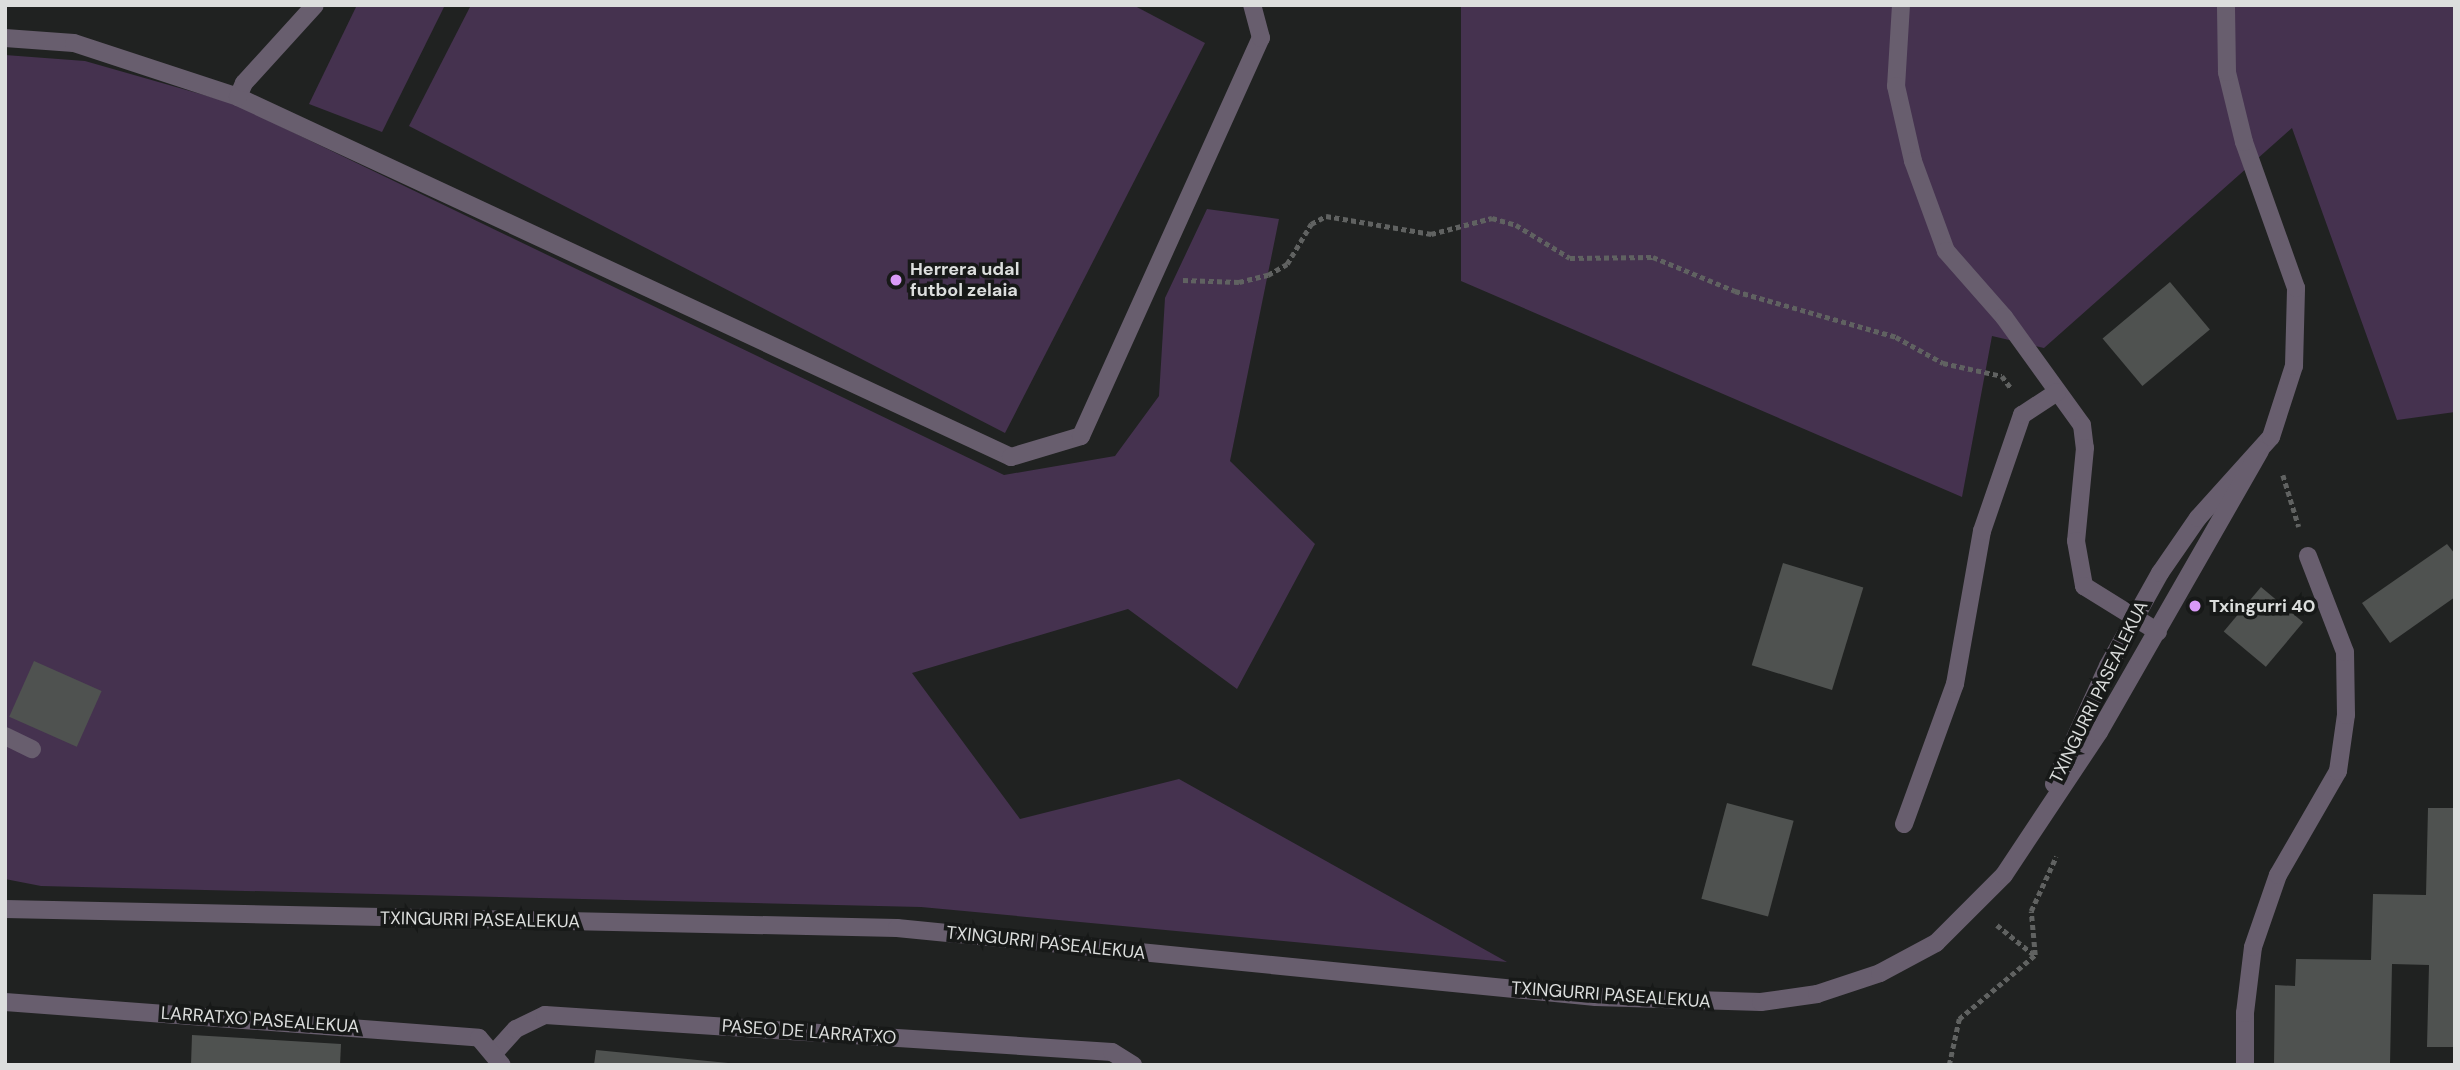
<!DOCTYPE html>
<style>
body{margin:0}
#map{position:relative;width:2460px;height:1070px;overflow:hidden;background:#202221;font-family:"DM Sans",sans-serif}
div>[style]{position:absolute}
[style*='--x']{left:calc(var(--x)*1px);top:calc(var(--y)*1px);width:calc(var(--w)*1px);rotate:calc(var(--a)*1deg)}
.green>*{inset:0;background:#45324f}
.building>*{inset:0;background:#4f5250;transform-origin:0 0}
.path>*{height:4.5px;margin-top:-2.25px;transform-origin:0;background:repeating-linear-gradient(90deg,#606261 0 5px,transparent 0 8.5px)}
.service>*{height:18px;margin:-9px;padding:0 9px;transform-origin:9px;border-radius:9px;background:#685e6e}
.minor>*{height:18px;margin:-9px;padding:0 9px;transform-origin:9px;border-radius:9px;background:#685e6e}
.dots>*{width:19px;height:19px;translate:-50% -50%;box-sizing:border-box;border:4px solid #171918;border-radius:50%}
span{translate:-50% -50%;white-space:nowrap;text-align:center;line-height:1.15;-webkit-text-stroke:7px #171918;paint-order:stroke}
.poi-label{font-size:18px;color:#dcdedd;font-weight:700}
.left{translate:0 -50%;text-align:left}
.street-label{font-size:18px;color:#dcdedd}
.frame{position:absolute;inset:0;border:7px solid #dcdedd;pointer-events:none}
</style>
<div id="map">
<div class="green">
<i style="clip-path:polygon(357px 5px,445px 5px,382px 132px,309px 104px)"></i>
<i style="clip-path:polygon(471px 5px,1133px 5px,1205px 43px,1005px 433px,409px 126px)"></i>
<i style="clip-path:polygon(1461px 5px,2455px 5px,2455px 412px,2397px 420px,2292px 128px,2044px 348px,1992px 336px,1962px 497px,1461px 281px)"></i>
<i style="clip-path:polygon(5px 55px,85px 61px,232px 103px,1004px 475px,1115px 456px,1159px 396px,1165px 298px,1207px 209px,1279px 219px,1230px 461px,1315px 544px,1237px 689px,1128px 609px,912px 673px,1020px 819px,1179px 779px,1507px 962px,921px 907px,41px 886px,5px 879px)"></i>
</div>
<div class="building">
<i style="left:2170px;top:282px;width:62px;height:88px;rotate:50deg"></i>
<i style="clip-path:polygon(2447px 544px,2455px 554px,2455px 597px,2390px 643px,2362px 603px)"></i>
<i style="left:1783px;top:563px;width:84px;height:107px;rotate:17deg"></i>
<i style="left:2261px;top:587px;width:55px;height:58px;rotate:40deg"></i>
<i style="left:34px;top:661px;width:74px;height:61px;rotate:24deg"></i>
<i style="left:1727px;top:803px;width:69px;height:99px;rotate:15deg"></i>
<i style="clip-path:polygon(2428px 808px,2455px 808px,2455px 1047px,2427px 1047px,2429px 965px,2392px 964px,2390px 1065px,2274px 1065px,2275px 985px,2295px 986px,2296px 959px,2371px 960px,2373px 894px,2426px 895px)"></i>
<i style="clip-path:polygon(192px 1035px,341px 1044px,340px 1065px,191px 1065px)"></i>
<i style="clip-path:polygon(596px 1050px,728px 1063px,728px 1065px,594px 1065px)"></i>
</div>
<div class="path">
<i style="--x:1183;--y:280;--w:56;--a:2"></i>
<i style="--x:1239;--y:282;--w:30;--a:-14"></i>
<i style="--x:1268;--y:275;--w:22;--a:-30"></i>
<i style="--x:1287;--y:264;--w:47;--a:-59"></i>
<i style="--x:1311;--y:224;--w:17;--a:-28"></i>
<i style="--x:1326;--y:216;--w:107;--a:9.7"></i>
<i style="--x:1431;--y:234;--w:63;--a:-14.7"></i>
<i style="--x:1492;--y:218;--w:25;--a:16"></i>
<i style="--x:1516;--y:225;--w:63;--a:31.4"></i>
<i style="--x:1570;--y:258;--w:83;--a:-0.7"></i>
<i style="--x:1653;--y:257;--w:89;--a:22.5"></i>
<i style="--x:1735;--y:291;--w:167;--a:15.9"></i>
<i style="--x:1896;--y:337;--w:54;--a:29"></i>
<i style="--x:1943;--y:363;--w:60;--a:12.4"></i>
<i style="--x:2002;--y:376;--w:15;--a:53"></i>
<i style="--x:2283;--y:475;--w:54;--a:72.9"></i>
<i style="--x:1997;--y:925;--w:48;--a:39"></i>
<i style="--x:2035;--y:955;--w:44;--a:-95.2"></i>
<i style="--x:2031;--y:911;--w:60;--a:-65.2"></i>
<i style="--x:1949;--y:1065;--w:47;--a:-77.7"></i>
<i style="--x:1959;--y:1019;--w:99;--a:-40.1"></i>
</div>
<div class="service">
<i style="--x:5;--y:736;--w:30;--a:26"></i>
<i style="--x:495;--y:1052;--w:31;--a:-48"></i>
<i style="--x:516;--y:1029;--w:32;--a:-26"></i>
<i style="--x:545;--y:1015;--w:568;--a:3.73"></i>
<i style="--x:1112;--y:1052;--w:25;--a:32"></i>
</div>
<div class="minor">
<i style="--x:1901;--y:5;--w:81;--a:93.5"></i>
<i style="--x:1896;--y:86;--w:77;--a:77.2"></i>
<i style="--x:1913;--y:161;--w:96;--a:69.9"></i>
<i style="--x:1946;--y:251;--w:88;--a:48.7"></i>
<i style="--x:2004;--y:317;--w:133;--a:54.2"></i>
<i style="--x:2082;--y:425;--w:23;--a:83"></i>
<i style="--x:2085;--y:448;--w:93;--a:95.5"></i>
<i style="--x:2076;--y:541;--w:46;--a:79.9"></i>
<i style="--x:2084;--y:586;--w:87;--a:31.9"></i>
<i style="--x:5;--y:38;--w:69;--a:4.1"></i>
<i style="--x:74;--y:43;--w:173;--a:18.2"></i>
<i style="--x:238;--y:97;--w:853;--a:24.97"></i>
<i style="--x:1011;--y:457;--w:73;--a:-16.7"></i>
<i style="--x:1081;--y:436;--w:437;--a:-65.7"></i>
<i style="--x:1261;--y:38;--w:34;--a:-105"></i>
<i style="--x:238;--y:97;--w:15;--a:-67"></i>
<i style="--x:244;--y:83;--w:105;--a:-47.7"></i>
<i style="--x:2054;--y:784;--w:130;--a:-65.4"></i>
<i style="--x:2108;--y:666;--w:107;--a:-60.8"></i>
<i style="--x:2160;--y:573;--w:67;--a:-55.4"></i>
<i style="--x:2198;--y:518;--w:109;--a:-48"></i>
<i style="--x:2271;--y:437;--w:75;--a:-72.1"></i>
<i style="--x:2294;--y:366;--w:78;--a:-88.5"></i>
<i style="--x:2296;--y:288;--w:155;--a:-109.6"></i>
<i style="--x:2244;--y:142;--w:72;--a:-103.7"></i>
<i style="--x:2227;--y:72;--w:67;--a:-90.9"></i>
<i style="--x:1904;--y:824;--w:149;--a:-70"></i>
<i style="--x:1955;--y:684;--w:155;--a:-80"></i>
<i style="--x:1982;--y:531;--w:123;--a:-71"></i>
<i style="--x:2022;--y:415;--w:42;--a:-33.3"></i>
<i style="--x:5;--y:909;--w:892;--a:1.22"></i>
<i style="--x:897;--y:928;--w:702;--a:5.64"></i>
<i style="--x:1596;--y:997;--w:165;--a:1.7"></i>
<i style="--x:1761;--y:1002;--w:57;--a:-8.1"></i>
<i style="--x:1817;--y:994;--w:66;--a:-18.4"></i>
<i style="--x:1880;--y:973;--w:64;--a:-28.2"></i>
<i style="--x:1936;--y:943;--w:96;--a:-45"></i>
<i style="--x:2004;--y:875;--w:172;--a:-56.4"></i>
<i style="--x:2099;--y:732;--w:324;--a:-60.2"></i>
<i style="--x:5;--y:1002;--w:475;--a:4.3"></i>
<i style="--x:479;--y:1038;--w:35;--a:50"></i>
<i style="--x:2245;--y:1065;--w:52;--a:-90"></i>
<i style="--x:2245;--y:1013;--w:66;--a:-83.1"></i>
<i style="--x:2253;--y:947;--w:76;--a:-70.9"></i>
<i style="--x:2278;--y:875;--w:120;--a:-60"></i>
<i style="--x:2338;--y:771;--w:57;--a:-81.9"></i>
<i style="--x:2346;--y:715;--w:63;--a:-90.9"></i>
<i style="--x:2345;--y:652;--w:103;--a:-111.1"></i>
</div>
<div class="dots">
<i style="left:896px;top:280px;background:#d99af7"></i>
<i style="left:2195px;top:606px;background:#d99af7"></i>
</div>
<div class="poi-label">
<span class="left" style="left:910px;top:280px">Herrera udal<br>futbol zelaia</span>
<span class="left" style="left:2209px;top:606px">Txingurri 40</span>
</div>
<div class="street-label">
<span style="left:2099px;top:692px;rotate:-64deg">TXINGURRI PASEALEKUA</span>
<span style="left:480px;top:920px;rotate:1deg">TXINGURRI PASEALEKUA</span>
<span style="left:1046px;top:943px;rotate:6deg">TXINGURRI PASEALEKUA</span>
<span style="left:1611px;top:995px;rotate:4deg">TXINGURRI PASEALEKUA</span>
<span style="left:260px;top:1020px;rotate:4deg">LARRATXO PASEALEKUA</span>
<span style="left:809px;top:1032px;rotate:4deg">PASEO DE LARRATXO</span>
</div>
<div class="frame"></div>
</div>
